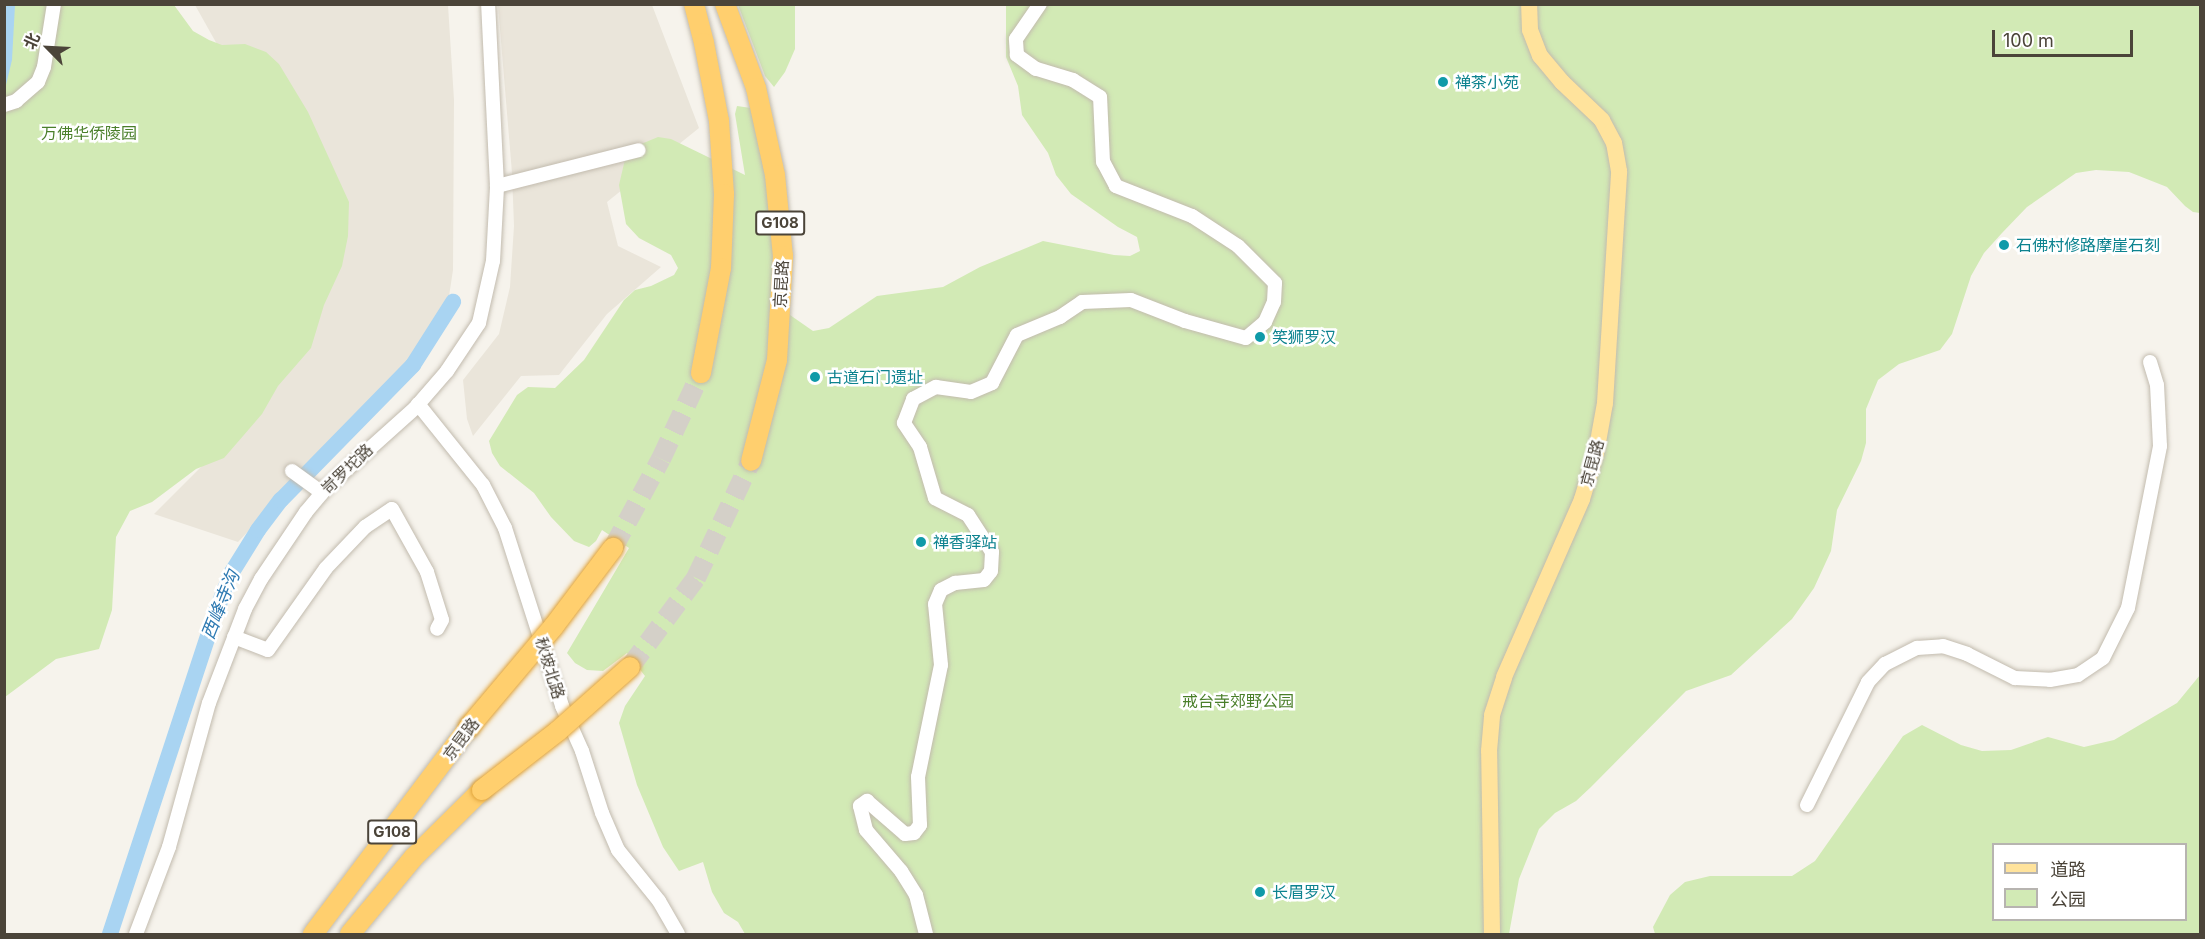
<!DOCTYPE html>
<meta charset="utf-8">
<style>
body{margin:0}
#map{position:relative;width:2205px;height:939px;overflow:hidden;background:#f6f3ec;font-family:Inter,"Noto Sans SC",sans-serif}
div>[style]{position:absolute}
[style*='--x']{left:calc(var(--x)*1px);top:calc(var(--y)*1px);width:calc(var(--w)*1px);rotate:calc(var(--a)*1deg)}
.residential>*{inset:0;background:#eae5da}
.green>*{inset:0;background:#d2eab5}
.water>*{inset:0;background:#a9d4f2}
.river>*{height:16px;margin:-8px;padding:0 8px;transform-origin:8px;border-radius:8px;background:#a9d4f2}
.highway-tunnel>*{height:20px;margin-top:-10px;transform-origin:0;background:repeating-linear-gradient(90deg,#d4d0c8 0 20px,transparent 0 30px)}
.roads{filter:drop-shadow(0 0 2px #c2bbae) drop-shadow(0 0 2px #c2bbae)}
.minor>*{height:14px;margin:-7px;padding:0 7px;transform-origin:7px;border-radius:7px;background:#fff}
.major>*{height:16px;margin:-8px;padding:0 8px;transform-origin:8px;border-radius:8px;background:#ffe39c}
.highway>*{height:20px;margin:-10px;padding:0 10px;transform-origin:10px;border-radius:10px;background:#ffcf6e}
.bridges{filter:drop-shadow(0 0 2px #e0a43c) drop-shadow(0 0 2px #e0a43c)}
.highway-bridge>*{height:20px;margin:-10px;padding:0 10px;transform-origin:10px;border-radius:10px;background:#ffcf6e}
.dots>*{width:16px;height:16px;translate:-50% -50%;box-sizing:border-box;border:3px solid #fff;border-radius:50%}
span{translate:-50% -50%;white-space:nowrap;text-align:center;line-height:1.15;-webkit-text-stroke:5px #fff;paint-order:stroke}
.shield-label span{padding:2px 4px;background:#fff;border:2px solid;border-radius:4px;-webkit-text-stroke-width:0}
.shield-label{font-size:15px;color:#4b4439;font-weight:700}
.culture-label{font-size:16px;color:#0d838f}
.left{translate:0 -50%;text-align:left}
.park-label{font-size:16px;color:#4a7f2a}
.street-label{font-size:16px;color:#4b4439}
.water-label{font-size:18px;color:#2e7ab2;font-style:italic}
.frame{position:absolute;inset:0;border:6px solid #4b4439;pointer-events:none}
.legend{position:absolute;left:1992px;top:843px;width:195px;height:78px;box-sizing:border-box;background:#fff;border:2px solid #b7b4b0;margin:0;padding:8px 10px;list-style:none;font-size:18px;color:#4b4439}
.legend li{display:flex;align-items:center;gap:12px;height:30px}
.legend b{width:30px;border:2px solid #b7b4b0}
.north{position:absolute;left:18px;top:18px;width:60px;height:60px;-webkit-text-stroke:4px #fff;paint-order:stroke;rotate:294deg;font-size:16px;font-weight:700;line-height:24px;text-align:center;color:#4b4439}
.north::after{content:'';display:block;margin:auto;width:21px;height:27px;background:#4b4439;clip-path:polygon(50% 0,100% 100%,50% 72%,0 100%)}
.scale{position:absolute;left:1992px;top:30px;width:141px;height:27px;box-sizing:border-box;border:3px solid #4b4439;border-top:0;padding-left:8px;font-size:18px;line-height:21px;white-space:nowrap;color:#4b4439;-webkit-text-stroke:4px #fff;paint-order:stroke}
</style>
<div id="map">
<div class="residential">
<i style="clip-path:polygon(195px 5px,448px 5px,454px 100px,453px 270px,446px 316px,433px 336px,238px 542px,154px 514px,254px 414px,232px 71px)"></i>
<i style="clip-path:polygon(498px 5px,652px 5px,699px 128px,607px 202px,618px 246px,661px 267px,607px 314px,559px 375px,521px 376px,473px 436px,467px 419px,463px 380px,499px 334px,510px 287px,514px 226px,512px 173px)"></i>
</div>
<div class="green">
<i style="clip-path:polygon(4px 5px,174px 5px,193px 31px,209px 40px,222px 45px,245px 44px,266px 52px,279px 64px,308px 112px,349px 202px,348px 236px,342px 266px,324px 305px,311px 348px,278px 386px,262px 414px,224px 458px,196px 469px,152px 502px,130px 511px,116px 537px,112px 610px,99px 649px,56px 659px,5px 697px)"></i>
<i style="clip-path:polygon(738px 5px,795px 5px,795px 49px,785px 72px,774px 87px,765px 76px)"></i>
<i style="clip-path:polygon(1006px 5px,2200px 5px,2200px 213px,2193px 212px,2185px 206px,2167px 187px,2129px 172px,2096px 170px,2076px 173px,2027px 207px,2002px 233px,1984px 253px,1971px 276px,1952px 334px,1940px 350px,1899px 364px,1878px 380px,1866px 409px,1866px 443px,1861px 461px,1837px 510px,1831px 551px,1814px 588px,1792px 619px,1731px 675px,1686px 691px,1591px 787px,1576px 801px,1555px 813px,1539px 829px,1519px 879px,1509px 934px,745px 934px,738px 922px,724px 913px,712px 892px,703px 862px,679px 871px,663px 847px,637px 785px,619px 723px,625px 706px,645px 676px,627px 653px,603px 671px,587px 670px,575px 663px,567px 653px,629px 548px,602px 530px,596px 541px,589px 547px,574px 541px,551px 517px,534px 493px,500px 466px,492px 453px,489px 441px,517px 395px,528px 387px,555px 388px,584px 360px,624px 300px,635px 290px,651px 286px,674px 275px,678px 268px,671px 255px,639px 238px,626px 224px,619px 185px,626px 155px,634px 147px,658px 137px,671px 139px,745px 175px,735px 114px,737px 106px,751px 108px,755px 118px,776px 229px,772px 290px,790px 315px,813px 331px,829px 328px,877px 296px,943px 287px,980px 267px,1043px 241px,1114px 255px,1130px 256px,1140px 251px,1137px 237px,1118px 227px,1071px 194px,1056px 175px,1048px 153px,1022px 115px,1018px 86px,1006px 57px)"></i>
<i style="clip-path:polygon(evenodd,2200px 675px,2200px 934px,1655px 934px,1653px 927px,1670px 895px,1685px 882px,1710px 876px,1792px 876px,1815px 861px,1903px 736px,1922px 725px,1961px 745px,1982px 751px,2011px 750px,2048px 737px,2084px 747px,2114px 740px,2177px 703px,2200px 675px,2186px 844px,2186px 920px,1994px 920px,1994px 844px,2186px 844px)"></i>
</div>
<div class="water">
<i style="clip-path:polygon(5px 4px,15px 5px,12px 60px,5px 89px)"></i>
</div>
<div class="river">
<i style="--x:110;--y:934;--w:342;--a:-71.8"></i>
<i style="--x:217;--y:609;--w:40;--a:-68"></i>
<i style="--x:232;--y:572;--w:49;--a:-58.2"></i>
<i style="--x:258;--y:530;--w:38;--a:-53"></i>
<i style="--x:281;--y:500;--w:189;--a:-45.6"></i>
<i style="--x:413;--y:365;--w:75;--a:-57.6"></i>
</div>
<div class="highway-tunnel">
<i style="--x:613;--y:548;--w:101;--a:-61.7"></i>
<i style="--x:661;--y:459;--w:95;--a:-65.1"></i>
<i style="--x:630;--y:667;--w:111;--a:-53.4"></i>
<i style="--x:696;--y:578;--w:129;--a:-64.8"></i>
</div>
<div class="roads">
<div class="minor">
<i style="--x:4;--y:105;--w:13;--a:-18"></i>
<i style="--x:16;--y:101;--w:29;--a:-41"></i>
<i style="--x:38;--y:82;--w:16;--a:-68"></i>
<i style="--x:44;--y:67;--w:64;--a:-81"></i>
<i style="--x:497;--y:186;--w:146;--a:-14.2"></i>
<i style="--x:418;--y:404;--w:104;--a:51.3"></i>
<i style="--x:483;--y:485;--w:48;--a:62.9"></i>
<i style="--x:505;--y:528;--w:187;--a:72.2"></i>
<i style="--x:562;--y:706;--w:49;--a:66"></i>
<i style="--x:582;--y:751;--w:65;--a:72.1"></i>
<i style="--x:602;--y:813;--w:40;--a:66.6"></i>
<i style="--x:618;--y:850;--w:65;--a:51.2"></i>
<i style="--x:659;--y:901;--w:38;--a:60"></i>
<i style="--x:292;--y:471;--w:37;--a:36"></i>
<i style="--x:234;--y:637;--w:36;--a:21"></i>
<i style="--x:268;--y:650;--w:100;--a:-54.7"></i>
<i style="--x:326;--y:568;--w:57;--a:-46.4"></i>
<i style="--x:365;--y:527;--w:32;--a:-34"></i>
<i style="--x:392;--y:509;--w:72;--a:60.9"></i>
<i style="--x:427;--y:572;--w:50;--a:72.6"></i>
<i style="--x:442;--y:620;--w:10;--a:119"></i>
<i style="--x:1807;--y:805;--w:137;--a:-63.6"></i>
<i style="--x:1868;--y:682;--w:25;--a:-47"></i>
<i style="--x:1885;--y:664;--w:36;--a:-27"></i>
<i style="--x:1917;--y:648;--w:26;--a:-4"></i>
<i style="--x:1943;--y:646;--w:25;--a:18"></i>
<i style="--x:1967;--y:654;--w:54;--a:26.6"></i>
<i style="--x:2015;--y:678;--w:35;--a:3"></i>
<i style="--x:2050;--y:680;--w:28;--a:-10"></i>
<i style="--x:2078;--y:675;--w:30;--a:-34"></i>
<i style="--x:2103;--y:658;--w:56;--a:-63.4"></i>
<i style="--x:2128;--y:608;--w:165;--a:-78.8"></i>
<i style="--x:2160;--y:446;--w:61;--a:-92.8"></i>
<i style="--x:2157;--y:385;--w:24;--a:-107"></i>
<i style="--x:136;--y:934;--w:93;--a:-69.2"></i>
<i style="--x:169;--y:847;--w:149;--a:-74.5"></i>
<i style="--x:209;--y:703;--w:101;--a:-69"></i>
<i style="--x:245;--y:609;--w:34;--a:-62"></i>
<i style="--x:261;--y:579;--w:81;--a:-56.1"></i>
<i style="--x:306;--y:512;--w:33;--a:-50"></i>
<i style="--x:327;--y:487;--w:118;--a:-41.9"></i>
<i style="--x:415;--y:408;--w:49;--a:-49.1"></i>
<i style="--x:447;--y:371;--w:58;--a:-56.3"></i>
<i style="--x:479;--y:323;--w:64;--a:-77.3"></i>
<i style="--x:493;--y:261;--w:75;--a:-86.9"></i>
<i style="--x:497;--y:186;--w:182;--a:-92.8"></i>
<i style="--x:926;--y:934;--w:40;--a:-104.4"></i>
<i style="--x:916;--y:895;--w:28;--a:-122"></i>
<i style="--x:901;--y:871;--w:54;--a:-130.5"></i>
<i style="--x:866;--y:830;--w:25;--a:-104"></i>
<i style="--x:860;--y:806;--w:9;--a:-36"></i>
<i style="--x:867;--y:801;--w:50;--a:41"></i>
<i style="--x:905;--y:834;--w:9;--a:-6"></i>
<i style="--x:914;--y:833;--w:10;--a:-53"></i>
<i style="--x:920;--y:825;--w:48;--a:-92.4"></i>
<i style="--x:918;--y:777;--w:114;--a:-78.4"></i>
<i style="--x:941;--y:665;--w:61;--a:-95.6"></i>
<i style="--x:935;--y:604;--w:15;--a:-67"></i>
<i style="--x:941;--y:590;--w:16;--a:-27"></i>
<i style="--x:955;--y:583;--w:29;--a:-6"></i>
<i style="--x:984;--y:580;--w:11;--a:-52"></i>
<i style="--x:991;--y:571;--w:19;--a:-87"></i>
<i style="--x:992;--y:552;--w:44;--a:-123"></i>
<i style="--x:968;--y:515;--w:37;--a:-153"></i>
<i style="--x:935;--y:498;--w:53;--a:-106.4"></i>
<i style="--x:920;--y:447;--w:29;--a:-124"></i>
<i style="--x:904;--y:423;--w:26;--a:-69"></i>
<i style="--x:913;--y:399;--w:26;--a:-28"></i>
<i style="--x:936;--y:387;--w:35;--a:8"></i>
<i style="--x:971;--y:392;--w:23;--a:-23"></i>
<i style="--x:992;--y:383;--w:54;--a:-62.5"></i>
<i style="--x:1017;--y:335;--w:47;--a:-22.7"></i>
<i style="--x:1060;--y:317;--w:27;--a:-34"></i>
<i style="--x:1082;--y:302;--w:49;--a:-2.3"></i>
<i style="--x:1131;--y:300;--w:58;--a:21.3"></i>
<i style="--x:1185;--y:321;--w:63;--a:15.6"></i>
<i style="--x:1246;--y:338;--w:25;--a:-40"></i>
<i style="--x:1265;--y:322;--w:22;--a:-66"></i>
<i style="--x:1274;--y:302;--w:19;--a:-87"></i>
<i style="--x:1275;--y:283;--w:52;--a:-135"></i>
<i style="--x:1238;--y:246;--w:55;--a:-146.9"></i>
<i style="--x:1192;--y:216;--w:82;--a:-158.5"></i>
<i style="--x:1116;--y:186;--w:27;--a:-118"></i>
<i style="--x:1103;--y:162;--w:65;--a:-92.6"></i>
<i style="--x:1100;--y:97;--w:32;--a:-148"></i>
<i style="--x:1073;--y:80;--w:39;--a:-163"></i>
<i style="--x:1036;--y:69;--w:24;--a:-144"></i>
<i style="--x:1017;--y:55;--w:16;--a:-94"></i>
<i style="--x:1016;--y:39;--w:42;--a:-55.6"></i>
</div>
<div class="major">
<i style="--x:1492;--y:934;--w:183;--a:-90.9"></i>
<i style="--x:1489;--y:751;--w:36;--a:-85"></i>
<i style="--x:1492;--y:715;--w:40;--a:-72"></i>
<i style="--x:1504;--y:677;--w:194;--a:-66.3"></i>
<i style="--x:1582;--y:499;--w:48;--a:-73.1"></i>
<i style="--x:1596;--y:453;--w:51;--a:-79.8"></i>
<i style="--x:1605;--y:403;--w:232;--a:-86.5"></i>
<i style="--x:1619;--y:171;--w:28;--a:-100"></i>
<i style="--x:1614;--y:143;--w:26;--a:-118"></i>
<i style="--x:1602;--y:120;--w:55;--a:-136.5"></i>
<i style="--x:1562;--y:82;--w:34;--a:-130"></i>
<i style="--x:1540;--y:56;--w:28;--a:-111"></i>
<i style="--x:1530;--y:30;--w:26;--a:-92"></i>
</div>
<div class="highway">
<i style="--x:694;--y:4;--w:40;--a:75.6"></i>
<i style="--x:704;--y:43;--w:79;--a:79.1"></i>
<i style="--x:719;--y:121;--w:73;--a:86.1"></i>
<i style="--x:724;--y:194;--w:74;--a:92.3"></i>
<i style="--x:721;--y:268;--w:107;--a:100.8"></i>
<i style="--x:725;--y:4;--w:90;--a:69.7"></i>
<i style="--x:756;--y:88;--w:89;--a:77.7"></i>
<i style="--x:775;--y:175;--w:81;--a:84.4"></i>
<i style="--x:783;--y:256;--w:104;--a:93.3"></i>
<i style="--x:777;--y:360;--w:104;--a:104.4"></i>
<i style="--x:313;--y:934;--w:259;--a:-53"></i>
<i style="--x:350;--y:934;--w:99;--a:-50.3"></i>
<i style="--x:413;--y:858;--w:97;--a:-44.6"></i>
</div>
</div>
<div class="bridges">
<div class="highway-bridge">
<i style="--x:469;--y:727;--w:132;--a:-49.9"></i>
<i style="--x:554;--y:626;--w:98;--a:-52.9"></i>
<i style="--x:482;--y:790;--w:96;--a:-37.8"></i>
<i style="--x:558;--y:731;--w:96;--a:-41.6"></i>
</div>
</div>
<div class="dots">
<i style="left:1443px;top:82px;background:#0f9aa8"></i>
<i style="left:2004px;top:245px;background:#0f9aa8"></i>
<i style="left:1260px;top:337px;background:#0f9aa8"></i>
<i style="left:815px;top:377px;background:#0f9aa8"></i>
<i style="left:921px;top:542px;background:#0f9aa8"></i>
<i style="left:1260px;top:892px;background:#0f9aa8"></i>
</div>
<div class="shield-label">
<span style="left:780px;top:223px">G108</span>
<span style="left:392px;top:832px">G108</span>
</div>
<div class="culture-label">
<span class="left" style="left:1455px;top:82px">禅茶小苑</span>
<span class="left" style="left:2016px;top:245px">石佛村修路摩崖石刻</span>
<span class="left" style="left:1272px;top:337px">笑狮罗汉</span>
<span class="left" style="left:827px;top:377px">古道石门遗址</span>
<span class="left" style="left:933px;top:542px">禅香驿站</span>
<span class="left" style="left:1272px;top:892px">长眉罗汉</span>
</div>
<div class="park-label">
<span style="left:89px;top:133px">万佛华侨陵园</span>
<span style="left:1238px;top:701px">戒台寺郊野公园</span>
</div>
<div class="street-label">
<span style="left:781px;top:284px;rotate:-87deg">京昆路</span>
<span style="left:1592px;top:463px;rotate:-75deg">京昆路</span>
<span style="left:347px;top:469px;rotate:-44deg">岢罗坨路</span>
<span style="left:550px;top:668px;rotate:73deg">秋坡北路</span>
<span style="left:461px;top:739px;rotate:-53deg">京昆路</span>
</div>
<div class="water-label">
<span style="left:221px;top:605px;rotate:-68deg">西峰寺沟</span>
</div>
<div class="frame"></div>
<ul class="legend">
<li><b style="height:8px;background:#ffe39c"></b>道路</li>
<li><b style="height:16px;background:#d2eab5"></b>公园</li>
</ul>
<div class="north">北</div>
<div class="scale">100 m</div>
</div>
